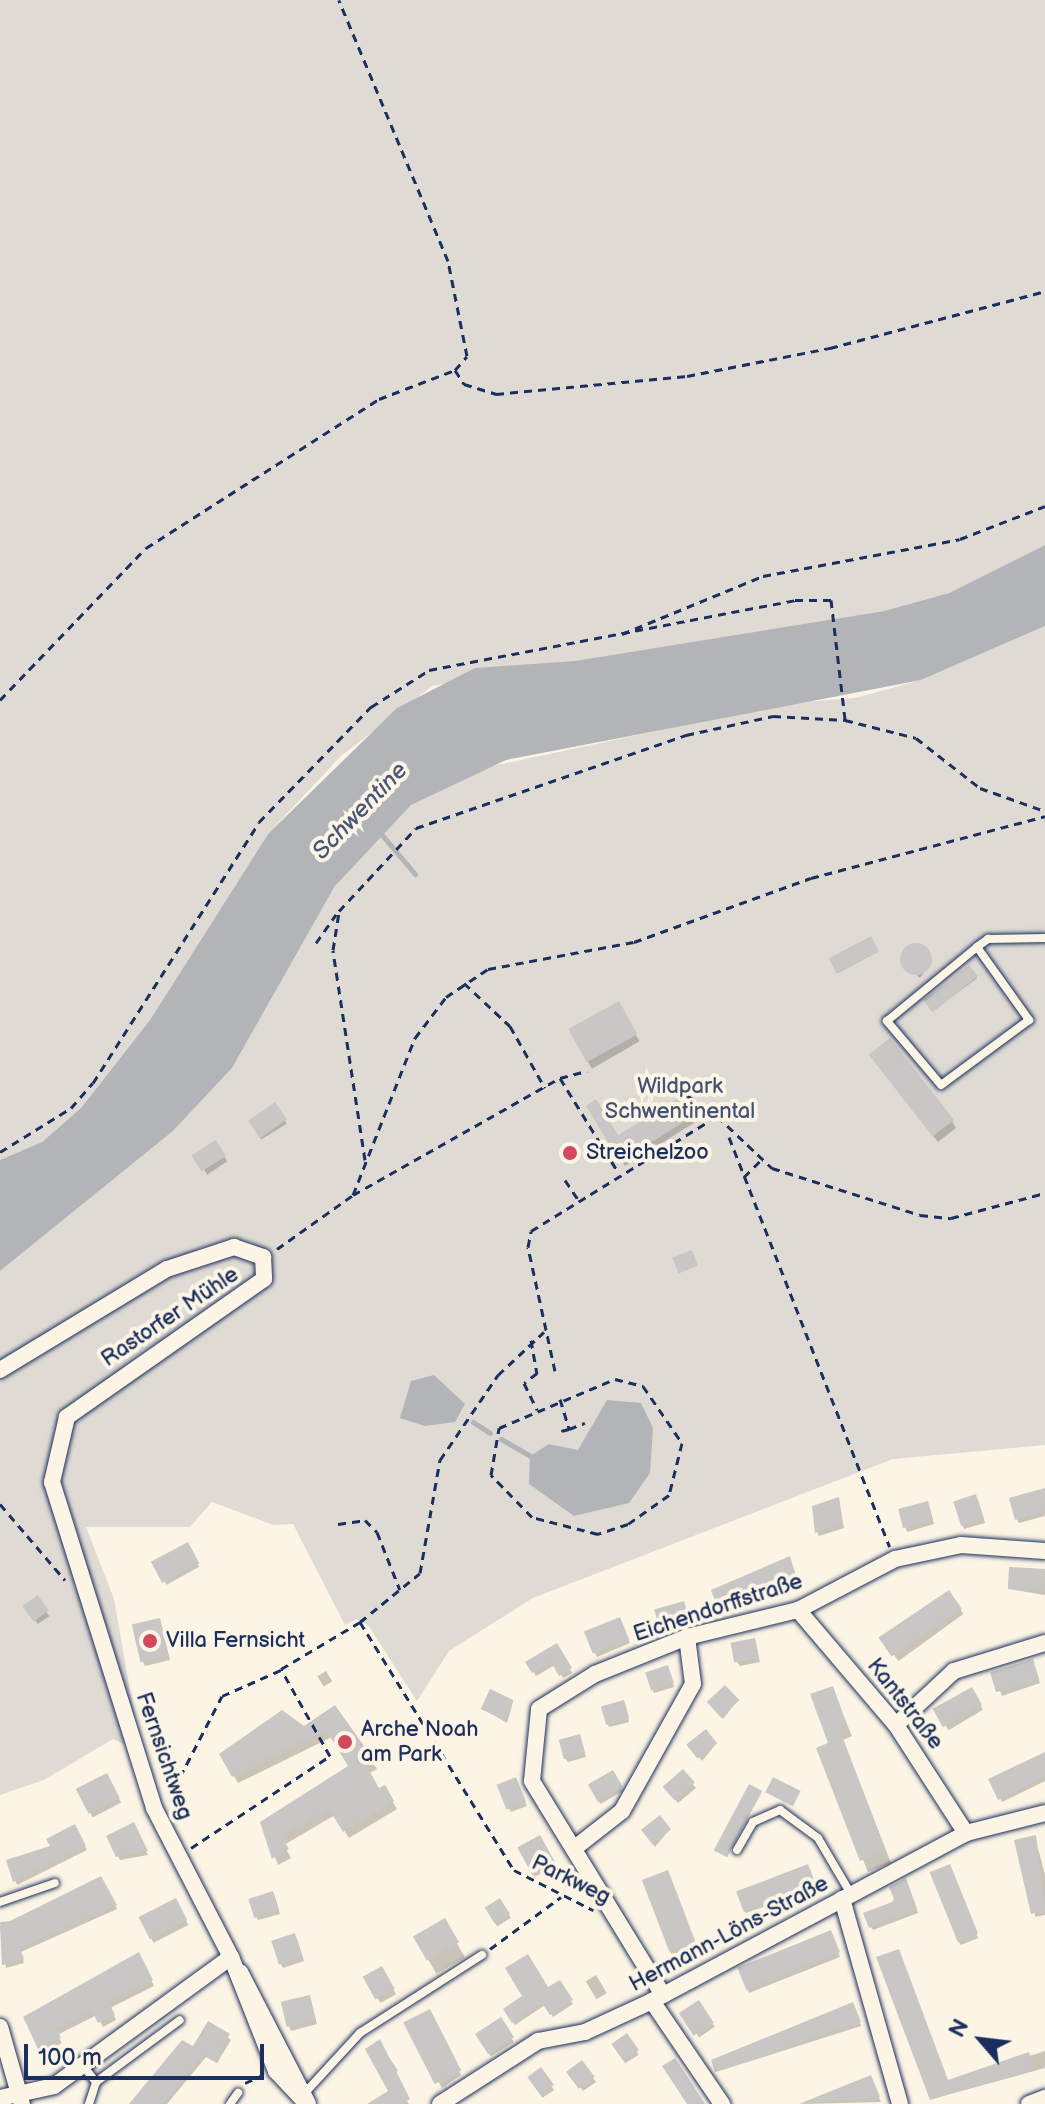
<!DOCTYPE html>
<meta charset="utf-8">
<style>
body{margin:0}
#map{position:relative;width:1045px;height:2104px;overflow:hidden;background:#fcf5e5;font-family:"Balsamiq Sans",sans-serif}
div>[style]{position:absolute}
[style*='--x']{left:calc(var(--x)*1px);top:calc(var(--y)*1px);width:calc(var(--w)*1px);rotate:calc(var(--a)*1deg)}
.green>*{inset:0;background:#dfdbd4}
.water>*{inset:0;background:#b2b4b8}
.shadow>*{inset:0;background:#0003;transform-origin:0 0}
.stream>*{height:5px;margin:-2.5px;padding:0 2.5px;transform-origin:2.5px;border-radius:2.5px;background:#b2b4b8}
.building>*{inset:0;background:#c8c7c6;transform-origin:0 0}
.round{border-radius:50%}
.path>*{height:3px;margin-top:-1.5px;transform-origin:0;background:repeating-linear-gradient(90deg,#1b2f5e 0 8px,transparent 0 14px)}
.roads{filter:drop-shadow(0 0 2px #1b2f5e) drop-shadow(0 0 2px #1b2f5e)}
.service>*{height:8px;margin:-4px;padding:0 4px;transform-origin:4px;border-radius:4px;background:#fcf5e5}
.minor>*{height:16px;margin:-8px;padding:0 8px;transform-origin:8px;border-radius:8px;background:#fcf5e5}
.dots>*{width:22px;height:22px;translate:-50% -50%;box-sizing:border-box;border:4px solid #fcf5e5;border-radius:50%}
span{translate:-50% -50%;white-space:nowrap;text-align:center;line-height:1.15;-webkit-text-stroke:8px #fcf5e5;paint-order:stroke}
.park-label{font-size:22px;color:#425176}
.poi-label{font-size:22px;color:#1b2f5e}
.left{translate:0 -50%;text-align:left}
.street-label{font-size:22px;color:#1b2f5e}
.water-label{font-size:24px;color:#485779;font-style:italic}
.north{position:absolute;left:941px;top:2000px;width:80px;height:80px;-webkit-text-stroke:6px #fcf5e5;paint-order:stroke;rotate:298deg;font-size:22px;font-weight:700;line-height:32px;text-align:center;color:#1b2f5e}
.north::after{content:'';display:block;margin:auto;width:28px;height:36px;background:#1b2f5e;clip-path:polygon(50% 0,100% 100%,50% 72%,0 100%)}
.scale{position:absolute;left:24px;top:2044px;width:240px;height:36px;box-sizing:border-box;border:4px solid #1b2f5e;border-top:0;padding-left:10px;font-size:24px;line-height:28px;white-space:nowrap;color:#1b2f5e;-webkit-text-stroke:6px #fcf5e5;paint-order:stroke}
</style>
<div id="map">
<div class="green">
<i style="clip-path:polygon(0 0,1045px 0,1045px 545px,949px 593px,884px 611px,432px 686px,341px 756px,268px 834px,150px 1020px,81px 1108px,42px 1142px,0 1160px)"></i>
<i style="clip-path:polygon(1045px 626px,1045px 1445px,893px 1459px,533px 1598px,449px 1651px,417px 1701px,368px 1625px,356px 1619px,345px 1625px,293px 1524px,273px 1525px,212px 1502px,190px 1527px,86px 1527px,114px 1599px,136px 1724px,130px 1747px,113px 1739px,44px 1780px,0 1795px,0 1271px,173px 1131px,232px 1068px,335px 886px,376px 838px,411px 805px,469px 771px,788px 703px,855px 698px,921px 680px)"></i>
</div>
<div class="water">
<i style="clip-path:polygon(1045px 545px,1045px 626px,921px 680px,506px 760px,411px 805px,335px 886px,232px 1068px,173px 1131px,0 1271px,0 1160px,42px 1142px,81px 1108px,150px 1020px,268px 834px,397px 708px,475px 668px,575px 661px,884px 611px,949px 593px)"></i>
<i style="clip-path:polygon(434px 1375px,465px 1404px,455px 1422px,425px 1426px,400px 1418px,411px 1381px)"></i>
<i style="clip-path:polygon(607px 1400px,641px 1403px,653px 1428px,650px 1473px,629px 1503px,574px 1516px,529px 1484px,530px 1456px,549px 1444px,578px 1450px)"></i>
</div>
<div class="shadow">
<i style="left:870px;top:939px;width:15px;height:44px;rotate:62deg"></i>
<i style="clip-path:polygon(914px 945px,932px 962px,920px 978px,902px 961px)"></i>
<i style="left:969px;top:967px;width:14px;height:56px;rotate:54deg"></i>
<i style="left:618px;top:1004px;width:43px;height:55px;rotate:60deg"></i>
<i style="clip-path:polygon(875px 1062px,952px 1121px,956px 1128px,938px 1142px)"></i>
<i style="clip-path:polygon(676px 1102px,694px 1123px,625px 1166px,588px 1107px,618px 1138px)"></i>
<i style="left:275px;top:1105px;width:22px;height:30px;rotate:58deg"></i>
<i style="left:215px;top:1143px;width:22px;height:24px;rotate:56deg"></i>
<i style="clip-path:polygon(1045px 1494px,1045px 1516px,1019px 1523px,1017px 1519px)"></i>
<i style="clip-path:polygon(838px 1500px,844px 1528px,819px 1536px,817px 1532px)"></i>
<i style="clip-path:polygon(978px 1500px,985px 1523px,964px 1529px,955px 1503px)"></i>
<i style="clip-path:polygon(929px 1507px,934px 1524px,907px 1532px,901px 1511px)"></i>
<i style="left:187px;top:1545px;width:25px;height:37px;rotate:61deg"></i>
<i style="clip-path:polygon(791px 1562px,799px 1586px,723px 1614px,721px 1610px)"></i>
<i style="clip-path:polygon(1045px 1571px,1045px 1595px,1009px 1589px)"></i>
<i style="left:948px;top:1593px;width:26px;height:80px;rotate:54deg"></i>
<i style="left:37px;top:1598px;width:22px;height:14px;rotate:56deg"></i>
<i style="clip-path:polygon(685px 1607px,689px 1623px,662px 1630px,656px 1611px)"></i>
<i style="clip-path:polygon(622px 1623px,630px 1643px,597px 1657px,595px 1653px)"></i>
<i style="clip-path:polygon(161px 1624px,170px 1660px,145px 1666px,143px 1662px)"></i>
<i style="clip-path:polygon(756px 1644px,760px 1662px,740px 1666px,737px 1662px)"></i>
<i style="clip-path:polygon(556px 1646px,572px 1673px,563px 1678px,555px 1665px,536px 1676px,528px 1663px)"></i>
<i style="clip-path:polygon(1034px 1666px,1040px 1683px,1002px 1696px,994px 1675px)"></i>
<i style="left:326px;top:1671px;width:12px;height:10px;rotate:59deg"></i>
<i style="clip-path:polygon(669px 1671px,674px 1687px,654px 1693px,652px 1689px)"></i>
<i style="clip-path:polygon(832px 1688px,852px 1736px,843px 1740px,891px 1863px,868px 1872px,818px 1749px,830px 1744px)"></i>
<i style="left:971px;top:1690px;width:23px;height:40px;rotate:59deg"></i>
<i style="clip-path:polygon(737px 1701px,723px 1719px,711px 1706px)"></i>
<i style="clip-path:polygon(513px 1702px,507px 1723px,483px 1709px)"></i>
<i style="clip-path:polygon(335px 1707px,377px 1769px,368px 1774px,379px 1791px,384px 1787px,397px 1809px,349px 1838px,335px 1815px,284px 1845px,291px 1858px,278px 1865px,262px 1822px,350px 1767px,332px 1737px,238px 1783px,222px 1755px,304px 1728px)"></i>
<i style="clip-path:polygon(626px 1707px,629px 1722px,609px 1727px,607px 1723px)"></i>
<i style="clip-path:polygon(579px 1736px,586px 1757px,568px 1762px,565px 1758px)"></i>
<i style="clip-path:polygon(716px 1744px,702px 1761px,692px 1749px)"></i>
<i style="clip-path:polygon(1045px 1754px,1045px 1781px,1002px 1802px,991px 1780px)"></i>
<i style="left:612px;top:1772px;width:22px;height:26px;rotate:60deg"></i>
<i style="clip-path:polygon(683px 1772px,696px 1788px,678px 1803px,668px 1791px)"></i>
<i style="left:107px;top:1776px;width:30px;height:32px;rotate:62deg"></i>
<i style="clip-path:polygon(517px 1783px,527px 1806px,511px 1812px,509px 1808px)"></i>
<i style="clip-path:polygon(761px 1792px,727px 1857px,716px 1851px)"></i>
<i style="clip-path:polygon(133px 1825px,148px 1855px,120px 1860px,108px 1837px)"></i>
<i style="clip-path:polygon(75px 1827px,87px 1850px,17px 1885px,8px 1862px,52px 1847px)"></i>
<i style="clip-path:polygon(669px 1830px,655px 1847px,646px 1835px)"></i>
<i style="left:540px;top:1837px;width:33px;height:23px;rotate:63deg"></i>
<i style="clip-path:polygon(1035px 1837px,1045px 1875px,1045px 1915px,1035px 1917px)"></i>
<i style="clip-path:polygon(810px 1870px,816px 1889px,746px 1913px,737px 1891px)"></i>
<i style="clip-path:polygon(951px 1870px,978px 1938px,961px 1945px,958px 1941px)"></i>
<i style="clip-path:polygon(670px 1876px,695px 1946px,672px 1955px,670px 1951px)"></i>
<i style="clip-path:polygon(100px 1878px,117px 1909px,21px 1952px,24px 1963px,6px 1968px,0 1922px,25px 1920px)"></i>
<i style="clip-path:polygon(907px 1884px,918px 1913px,873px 1930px,871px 1927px)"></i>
<i style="clip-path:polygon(275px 1897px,280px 1914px,258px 1920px,256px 1916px)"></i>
<i style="left:500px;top:1900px;width:21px;height:16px;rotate:59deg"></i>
<i style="left:176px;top:1901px;width:27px;height:39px;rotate:63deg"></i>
<i style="left:444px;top:1921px;width:42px;height:33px;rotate:60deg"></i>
<i style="clip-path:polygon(832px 1937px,840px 1957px,749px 1993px,739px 1970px)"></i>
<i style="clip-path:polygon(297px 1939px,304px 1961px,283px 1968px,281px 1964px)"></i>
<i style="clip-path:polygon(139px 1955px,154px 1986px,110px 2008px,116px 2020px,103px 2027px,97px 2015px,57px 2035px,62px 2043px,43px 2053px,26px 2018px)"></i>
<i style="left:382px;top:1969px;width:29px;height:18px;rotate:61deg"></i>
<i style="left:596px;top:1975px;width:21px;height:12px;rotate:59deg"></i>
<i style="clip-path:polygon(559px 1982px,573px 2004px,553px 2017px,545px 2005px,515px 2025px,505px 2009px)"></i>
<i style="clip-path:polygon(311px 2001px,317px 2024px,291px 2031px,289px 2027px)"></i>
<i style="left:698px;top:2002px;width:30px;height:19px;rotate:56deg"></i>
<i style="clip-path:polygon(854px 2007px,861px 2026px,716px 2072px,713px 2062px)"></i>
<i style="clip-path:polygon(430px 2011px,461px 2075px,442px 2088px,407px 2026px)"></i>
<i style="left:500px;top:2020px;width:26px;height:27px;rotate:58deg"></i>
<i style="clip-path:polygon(209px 2024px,231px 2040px,217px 2063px,206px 2057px,167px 2104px,131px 2104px,194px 2049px)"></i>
<i style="left:627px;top:2036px;width:22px;height:16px;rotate:58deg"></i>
<i style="clip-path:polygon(379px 2042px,398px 2071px,391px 2075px,409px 2104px,385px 2104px,390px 2092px)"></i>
<i style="clip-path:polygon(1045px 2051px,1045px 2068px,932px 2099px,948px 2082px)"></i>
<i style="left:541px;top:2070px;width:24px;height:14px;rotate:57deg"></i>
<i style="clip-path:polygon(571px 2076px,593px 2078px,596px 2082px,583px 2091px)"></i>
<i style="clip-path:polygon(870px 2077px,881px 2102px,803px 2104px)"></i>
</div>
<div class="stream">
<i style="--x:377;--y:829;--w:59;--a:49.8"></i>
<i style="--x:473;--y:1422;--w:20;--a:33"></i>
<i style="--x:501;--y:1439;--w:34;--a:30"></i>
</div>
<div class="building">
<i style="left:871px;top:936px;width:17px;height:48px;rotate:62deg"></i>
<i class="round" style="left:900px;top:943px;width:32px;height:32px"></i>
<i style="left:969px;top:965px;width:14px;height:58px;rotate:51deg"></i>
<i style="left:619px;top:1001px;width:38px;height:58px;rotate:61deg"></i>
<i style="left:890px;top:1038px;width:104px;height:27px;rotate:52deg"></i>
<i style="clip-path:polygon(596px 1099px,618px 1135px,677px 1099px,693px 1116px,620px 1162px,586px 1106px)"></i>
<i style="left:275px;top:1102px;width:21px;height:33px;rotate:55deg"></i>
<i style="left:216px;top:1140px;width:19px;height:29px;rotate:58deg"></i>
<i style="left:692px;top:1250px;width:17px;height:21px;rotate:69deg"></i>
<i style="clip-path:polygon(1045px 1488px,1045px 1511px,1015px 1520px,1009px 1498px)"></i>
<i style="left:976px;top:1494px;width:26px;height:24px;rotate:72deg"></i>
<i style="clip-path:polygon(839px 1497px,843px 1524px,815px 1533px,812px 1506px)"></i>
<i style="left:928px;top:1501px;width:20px;height:31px;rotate:75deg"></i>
<i style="left:188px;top:1542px;width:24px;height:42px;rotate:62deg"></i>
<i style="clip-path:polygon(790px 1556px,798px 1582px,719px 1611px,711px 1590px)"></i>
<i style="left:1009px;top:1567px;width:36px;height:22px;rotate:3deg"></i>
<i style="left:949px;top:1590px;width:23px;height:85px;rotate:56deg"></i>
<i style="left:38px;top:1595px;width:19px;height:19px;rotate:55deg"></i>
<i style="left:684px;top:1601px;width:19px;height:31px;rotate:74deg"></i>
<i style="left:620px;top:1617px;width:24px;height:39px;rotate:68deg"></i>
<i style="left:160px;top:1618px;width:39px;height:29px;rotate:77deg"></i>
<i style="left:755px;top:1638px;width:20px;height:25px;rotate:79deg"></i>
<i style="clip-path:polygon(557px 1643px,572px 1668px,559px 1676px,551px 1662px,532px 1673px,525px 1662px)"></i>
<i style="left:1033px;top:1659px;width:21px;height:45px;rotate:73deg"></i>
<i style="left:668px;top:1665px;width:19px;height:24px;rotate:72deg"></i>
<i style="left:725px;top:1685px;width:21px;height:25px;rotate:47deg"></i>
<i style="clip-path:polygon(833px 1686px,847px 1725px,839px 1728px,886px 1851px,860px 1861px,816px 1748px,828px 1743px,810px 1694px)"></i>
<i style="left:972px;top:1687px;width:21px;height:45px;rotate:61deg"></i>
<i style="left:490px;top:1689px;width:26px;height:22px;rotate:25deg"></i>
<i style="left:624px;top:1700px;width:19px;height:24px;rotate:74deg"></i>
<i style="clip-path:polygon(335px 1705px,374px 1760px,366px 1765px,379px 1788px,385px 1785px,394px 1801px,343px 1832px,329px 1809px,281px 1836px,289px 1849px,272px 1859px,260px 1822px,348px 1766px,326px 1730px,232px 1777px,219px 1754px,282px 1710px,304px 1726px)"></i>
<i style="left:706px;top:1729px;width:18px;height:25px;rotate:52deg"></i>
<i style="left:580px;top:1734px;width:20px;height:22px;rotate:75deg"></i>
<i style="clip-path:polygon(1045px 1752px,1045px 1777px,998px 1800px,988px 1779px)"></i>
<i style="left:683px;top:1769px;width:18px;height:27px;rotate:49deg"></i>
<i style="left:613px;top:1770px;width:20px;height:29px;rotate:60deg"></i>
<i style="left:107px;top:1773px;width:28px;height:35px;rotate:63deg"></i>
<i style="left:516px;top:1777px;width:27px;height:21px;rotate:68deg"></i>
<i style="left:773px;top:1777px;width:31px;height:17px;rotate:27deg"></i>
<i style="left:749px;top:1784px;width:15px;height:75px;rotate:28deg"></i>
<i style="left:660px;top:1815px;width:18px;height:24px;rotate:52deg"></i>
<i style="clip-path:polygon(134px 1822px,148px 1851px,116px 1857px,106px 1836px)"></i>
<i style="clip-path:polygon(75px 1824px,86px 1846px,13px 1882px,6px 1860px,50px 1846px,46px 1839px)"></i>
<i style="left:540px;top:1835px;width:31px;height:26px;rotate:61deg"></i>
<i style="clip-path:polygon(1036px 1835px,1045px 1911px,1031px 1914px,1014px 1840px)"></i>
<i style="left:808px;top:1864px;width:22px;height:77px;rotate:69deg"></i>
<i style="left:950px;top:1864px;width:75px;height:22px;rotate:68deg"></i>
<i style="left:668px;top:1870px;width:77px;height:28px;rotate:69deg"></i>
<i style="clip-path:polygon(101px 1876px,117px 1905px,20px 1948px,24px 1959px,2px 1965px,0 1926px)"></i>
<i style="clip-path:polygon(906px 1878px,917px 1909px,869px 1928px,863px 1913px,895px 1901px,889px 1887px)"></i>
<i style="left:273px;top:1891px;width:20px;height:26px;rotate:72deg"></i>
<i style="left:176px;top:1898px;width:25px;height:42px;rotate:63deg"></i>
<i style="left:500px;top:1898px;width:19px;height:18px;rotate:58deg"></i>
<i style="left:445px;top:1918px;width:28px;height:37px;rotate:60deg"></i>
<i style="left:831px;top:1930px;width:24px;height:101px;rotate:68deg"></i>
<i style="left:295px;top:1933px;width:25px;height:25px;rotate:72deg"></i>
<i style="clip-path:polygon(899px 1949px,948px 2080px,1029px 2052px,1034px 2069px,930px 2100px,876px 1957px)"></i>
<i style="clip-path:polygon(139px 1952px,153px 1980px,109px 2002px,115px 2015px,98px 2023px,92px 2011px,56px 2029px,61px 2038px,38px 2049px,23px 2017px)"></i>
<i style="clip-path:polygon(528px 1954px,548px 1987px,560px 1980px,573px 2000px,550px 2015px,542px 2003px,512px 2023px,503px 2009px,522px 1996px,505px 1968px)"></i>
<i style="left:382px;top:1966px;width:26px;height:22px;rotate:61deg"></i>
<i style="left:310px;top:1995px;width:26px;height:30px;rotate:77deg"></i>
<i style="left:699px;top:2000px;width:27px;height:24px;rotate:57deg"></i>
<i style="clip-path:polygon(853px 2002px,861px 2022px,715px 2072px,711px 2060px)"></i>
<i style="left:430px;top:2009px;width:69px;height:30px;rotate:63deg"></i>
<i style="left:501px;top:2017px;width:24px;height:31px;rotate:57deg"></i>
<i style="clip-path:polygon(208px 2021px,230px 2034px,214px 2060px,204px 2054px,163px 2104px,129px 2104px,182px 2040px,193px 2046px)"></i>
<i style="left:627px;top:2033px;width:21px;height:19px;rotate:55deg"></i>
<i style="clip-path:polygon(380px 2039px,410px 2099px,401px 2104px,367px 2104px,388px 2091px,365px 2049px)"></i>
<i style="clip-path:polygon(675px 2058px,689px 2079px,705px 2104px,687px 2104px,662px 2066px)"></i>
<i style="left:582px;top:2060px;width:21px;height:20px;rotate:53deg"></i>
<i style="left:541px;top:2067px;width:22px;height:17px;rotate:54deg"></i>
<i style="clip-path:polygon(871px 2075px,880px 2097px,799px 2104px,831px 2091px)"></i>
</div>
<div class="path">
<i style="--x:455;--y:370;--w:17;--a:57"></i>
<i style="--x:464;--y:384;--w:34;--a:17"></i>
<i style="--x:496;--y:394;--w:192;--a:-5.4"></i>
<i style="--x:687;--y:376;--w:146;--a:-11.1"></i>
<i style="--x:830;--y:348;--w:222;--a:-14.8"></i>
<i style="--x:622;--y:634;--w:152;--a:-22.4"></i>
<i style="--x:763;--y:576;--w:200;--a:-10.6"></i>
<i style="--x:960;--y:539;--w:91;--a:-21.2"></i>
<i style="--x:0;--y:700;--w:211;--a:-46.2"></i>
<i style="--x:146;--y:548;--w:277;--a:-32.6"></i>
<i style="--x:379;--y:399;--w:81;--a:-20.9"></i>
<i style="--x:455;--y:370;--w:18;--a:-49"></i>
<i style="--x:467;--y:356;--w:97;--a:-101.3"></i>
<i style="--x:448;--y:261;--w:283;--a:-112.7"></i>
<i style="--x:316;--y:943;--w:35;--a:-55"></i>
<i style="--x:464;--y:983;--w:63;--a:43.1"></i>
<i style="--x:510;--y:1026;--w:71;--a:60.6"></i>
<i style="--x:560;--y:1078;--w:28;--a:-15"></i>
<i style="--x:675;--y:1087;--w:51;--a:34.6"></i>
<i style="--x:729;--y:1137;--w:440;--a:68.6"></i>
<i style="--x:0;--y:1152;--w:84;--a:-31.8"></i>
<i style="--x:71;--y:1108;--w:33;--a:-49"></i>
<i style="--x:93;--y:1083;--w:309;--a:-57.5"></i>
<i style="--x:259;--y:822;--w:161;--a:-45.8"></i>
<i style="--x:371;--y:707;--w:69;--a:-32.5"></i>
<i style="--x:429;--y:670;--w:373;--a:-10.8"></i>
<i style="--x:795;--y:600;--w:36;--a:0"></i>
<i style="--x:831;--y:600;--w:121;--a:83.3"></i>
<i style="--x:365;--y:1160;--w:212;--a:-98.7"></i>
<i style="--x:333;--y:950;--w:39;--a:-81"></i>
<i style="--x:339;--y:911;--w:113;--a:-47.1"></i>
<i style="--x:416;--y:828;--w:286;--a:-19"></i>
<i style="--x:686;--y:735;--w:89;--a:-12.3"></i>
<i style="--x:773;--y:716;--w:72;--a:3.2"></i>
<i style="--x:845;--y:720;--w:73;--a:14.2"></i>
<i style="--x:916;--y:738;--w:81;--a:38"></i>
<i style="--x:980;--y:788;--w:69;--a:19.5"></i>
<i style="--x:744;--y:1177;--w:23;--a:-45"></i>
<i style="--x:565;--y:1180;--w:23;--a:56"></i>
<i style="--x:353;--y:1195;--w:238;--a:-29.5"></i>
<i style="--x:560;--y:1078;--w:110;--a:58.3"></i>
<i style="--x:277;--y:1249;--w:93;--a:-35.4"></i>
<i style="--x:353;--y:1195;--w:169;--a:-68.5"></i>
<i style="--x:415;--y:1038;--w:51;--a:-52.9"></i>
<i style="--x:446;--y:997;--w:50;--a:-33.7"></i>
<i style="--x:488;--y:969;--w:148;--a:-10.5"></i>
<i style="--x:634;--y:942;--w:188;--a:-19.9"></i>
<i style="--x:811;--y:878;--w:242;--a:-14.8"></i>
<i style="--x:531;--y:1340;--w:34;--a:80"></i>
<i style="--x:537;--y:1373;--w:16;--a:142"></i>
<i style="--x:524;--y:1383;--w:30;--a:64"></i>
<i style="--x:555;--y:1371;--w:127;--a:-102.3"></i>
<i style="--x:528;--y:1247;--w:16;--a:-79"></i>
<i style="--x:531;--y:1231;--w:219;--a:-31.7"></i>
<i style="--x:717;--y:1116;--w:76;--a:43.4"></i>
<i style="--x:772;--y:1168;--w:155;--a:17.6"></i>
<i style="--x:920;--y:1215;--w:31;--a:6"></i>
<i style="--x:951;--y:1218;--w:97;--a:-14.9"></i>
<i style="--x:615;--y:1379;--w:29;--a:14"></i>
<i style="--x:643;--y:1386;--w:69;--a:55.6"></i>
<i style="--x:682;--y:1443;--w:54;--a:104"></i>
<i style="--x:669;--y:1495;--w:50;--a:144.7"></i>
<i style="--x:628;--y:1524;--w:32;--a:162"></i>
<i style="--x:598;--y:1534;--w:68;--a:-165.6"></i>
<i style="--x:532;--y:1517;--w:59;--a:-134.3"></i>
<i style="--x:491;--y:1475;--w:48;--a:-80.3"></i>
<i style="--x:499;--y:1428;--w:126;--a:-22.9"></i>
<i style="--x:560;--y:1399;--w:31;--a:73"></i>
<i style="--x:569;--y:1429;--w:8;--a:166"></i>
<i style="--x:569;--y:1429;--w:17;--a:-21"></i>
<i style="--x:0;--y:1504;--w:100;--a:49.5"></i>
<i style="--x:338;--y:1524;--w:27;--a:-8"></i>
<i style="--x:365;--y:1520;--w:17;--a:45"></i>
<i style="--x:377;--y:1532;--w:62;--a:68.4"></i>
<i style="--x:360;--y:1622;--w:292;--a:58.2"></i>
<i style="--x:514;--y:1870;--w:89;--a:26.9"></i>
<i style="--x:180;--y:1777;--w:91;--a:-62.6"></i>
<i style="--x:222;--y:1696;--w:64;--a:-23.8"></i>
<i style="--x:191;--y:1848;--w:167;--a:-33.5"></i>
<i style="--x:330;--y:1756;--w:100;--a:-119.4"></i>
<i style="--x:281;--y:1669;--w:92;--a:-30.7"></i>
<i style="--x:360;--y:1622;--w:77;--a:-39.2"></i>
<i style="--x:420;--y:1573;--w:115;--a:-80"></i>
<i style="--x:440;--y:1460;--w:103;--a:-55.7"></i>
<i style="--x:498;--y:1375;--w:63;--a:-43.1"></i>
<i style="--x:490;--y:1949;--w:88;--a:-36.2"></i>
<i style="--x:245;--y:2083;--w:20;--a:-24"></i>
</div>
<div class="roads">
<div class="service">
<i style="--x:977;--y:947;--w:90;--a:54.5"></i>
<i style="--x:1029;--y:1020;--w:109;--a:143.5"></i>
<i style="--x:941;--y:1085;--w:84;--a:-130.2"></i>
<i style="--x:887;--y:1021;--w:117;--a:-39.4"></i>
<i style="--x:977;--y:947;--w:14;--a:-36"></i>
<i style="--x:988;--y:939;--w:57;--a:-1"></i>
<i style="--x:737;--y:1850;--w:32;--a:-60"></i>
<i style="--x:753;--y:1822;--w:30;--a:-24"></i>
<i style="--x:780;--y:1810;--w:47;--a:36.4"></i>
<i style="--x:818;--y:1838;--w:65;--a:59.5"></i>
<i style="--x:0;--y:1902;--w:58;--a:-19.1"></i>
<i style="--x:83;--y:2066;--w:21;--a:51"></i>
<i style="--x:96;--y:2082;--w:104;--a:-36.4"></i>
<i style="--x:302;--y:2096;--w:86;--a:-47.4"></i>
<i style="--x:360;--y:2033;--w:145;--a:-32.6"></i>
<i style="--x:89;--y:2104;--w:23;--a:-72"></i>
<i style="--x:230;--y:2104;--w:14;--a:-54"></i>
</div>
<div class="minor">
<i style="--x:0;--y:1370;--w:195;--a:-31.2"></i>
<i style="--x:167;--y:1269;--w:71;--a:-18.2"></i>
<i style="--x:234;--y:1247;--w:31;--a:19"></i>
<i style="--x:263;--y:1257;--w:22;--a:87"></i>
<i style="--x:264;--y:1279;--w:241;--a:145"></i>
<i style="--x:67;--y:1417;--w:67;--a:103"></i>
<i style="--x:52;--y:1482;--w:342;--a:72.6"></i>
<i style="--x:154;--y:1808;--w:168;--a:62.7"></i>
<i style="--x:231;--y:1957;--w:123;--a:68.5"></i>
<i style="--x:276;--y:2071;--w:45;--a:46.8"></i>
<i style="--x:798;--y:1610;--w:151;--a:49.6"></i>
<i style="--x:896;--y:1725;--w:129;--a:57.1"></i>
<i style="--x:896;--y:1725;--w:79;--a:-43"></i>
<i style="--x:954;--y:1671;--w:95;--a:-17.1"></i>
<i style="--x:576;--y:1847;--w:58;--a:-38"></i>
<i style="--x:622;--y:1811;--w:145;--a:-60.8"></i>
<i style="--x:693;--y:1684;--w:47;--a:-97.3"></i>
<i style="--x:842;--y:1899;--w:213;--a:74.2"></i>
<i style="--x:240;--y:1972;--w:148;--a:62.7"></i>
<i style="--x:663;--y:1995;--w:251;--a:-121.5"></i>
<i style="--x:532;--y:1781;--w:72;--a:-84.4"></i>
<i style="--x:539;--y:1709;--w:66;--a:-32"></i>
<i style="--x:595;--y:1674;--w:99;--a:-21.9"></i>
<i style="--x:687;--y:1637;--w:114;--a:-13.7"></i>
<i style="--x:798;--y:1610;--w:110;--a:-27.7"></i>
<i style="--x:895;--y:1559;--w:67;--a:-12"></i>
<i style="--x:961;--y:1545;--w:84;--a:4.1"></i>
<i style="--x:652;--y:2001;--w:125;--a:55.8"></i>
<i style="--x:0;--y:2027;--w:80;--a:74.1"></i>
<i style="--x:0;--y:2098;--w:55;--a:-12.5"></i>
<i style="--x:54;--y:2086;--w:219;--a:-36.1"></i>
<i style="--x:440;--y:2104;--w:117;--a:-32.7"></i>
<i style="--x:538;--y:2041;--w:48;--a:-10.8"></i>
<i style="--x:585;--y:2032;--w:74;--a:-24.8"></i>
<i style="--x:652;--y:2001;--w:356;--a:-28.1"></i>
<i style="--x:966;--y:1833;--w:81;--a:-14.2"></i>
<i style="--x:1029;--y:2104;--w:17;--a:-21"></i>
</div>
</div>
<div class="dots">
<i style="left:570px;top:1153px;background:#d1495b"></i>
<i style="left:150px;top:1641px;background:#d1495b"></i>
<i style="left:345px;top:1742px;background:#d1495b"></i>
</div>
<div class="park-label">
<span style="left:680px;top:1099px">Wildpark<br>Schwentinental</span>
</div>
<div class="poi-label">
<span class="left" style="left:586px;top:1153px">Streichelzoo</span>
<span class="left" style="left:166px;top:1641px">Villa Fernsicht</span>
<span class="left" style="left:361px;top:1742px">Arche Noah<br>am Park</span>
</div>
<div class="street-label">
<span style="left:170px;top:1317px;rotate:-34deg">Rastorfer Mühle</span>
<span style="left:718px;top:1608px;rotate:-18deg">Eichendorffstraße</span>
<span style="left:905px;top:1704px;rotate:52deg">Kantstraße</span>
<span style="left:164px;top:1756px;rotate:71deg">Fernsichtweg</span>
<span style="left:571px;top:1880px;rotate:26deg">Parkweg</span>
<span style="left:729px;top:1934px;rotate:-28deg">Hermann-Löns-Straße</span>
</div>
<div class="water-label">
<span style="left:360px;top:811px;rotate:-46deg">Schwentine</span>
</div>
<div class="north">N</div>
<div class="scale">100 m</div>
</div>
